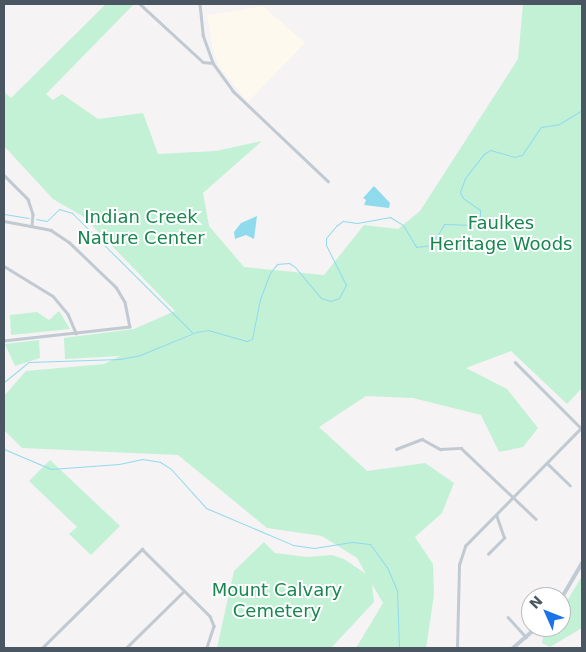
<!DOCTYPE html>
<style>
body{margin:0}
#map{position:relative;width:586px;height:652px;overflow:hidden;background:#f5f3f3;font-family:"DejaVu Sans",sans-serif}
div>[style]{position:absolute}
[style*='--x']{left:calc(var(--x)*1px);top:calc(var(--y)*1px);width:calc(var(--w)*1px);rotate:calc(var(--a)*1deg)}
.commercial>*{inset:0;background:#fdf9ef}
.green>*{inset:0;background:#c3f1d5}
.water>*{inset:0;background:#90daee}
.stream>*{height:1px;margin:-0.5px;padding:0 0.5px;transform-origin:0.5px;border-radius:0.5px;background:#90daee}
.street>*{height:2.5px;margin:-1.25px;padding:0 1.25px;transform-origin:1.25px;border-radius:1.25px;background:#c1cad2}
.secondary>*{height:4px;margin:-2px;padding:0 2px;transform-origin:2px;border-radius:2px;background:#c1cbd6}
span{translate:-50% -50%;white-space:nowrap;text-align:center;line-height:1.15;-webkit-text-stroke:4px #fff;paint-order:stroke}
.park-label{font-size:18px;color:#17864f}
.frame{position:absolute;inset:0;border:5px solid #4a5661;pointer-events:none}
.north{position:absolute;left:521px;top:587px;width:50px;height:50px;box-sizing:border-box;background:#fff;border:1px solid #b7bbc0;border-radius:50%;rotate:314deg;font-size:14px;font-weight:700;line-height:20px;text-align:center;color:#4a5661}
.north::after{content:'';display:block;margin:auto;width:18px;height:22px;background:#1a73e8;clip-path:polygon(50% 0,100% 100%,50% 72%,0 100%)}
</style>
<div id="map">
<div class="commercial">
<i style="clip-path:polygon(263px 6px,305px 43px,248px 102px,220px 68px,212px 47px,207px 15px)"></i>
</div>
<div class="green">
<i style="clip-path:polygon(106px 4px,134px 4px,46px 94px,53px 100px,62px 94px,98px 119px,143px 113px,158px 154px,216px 151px,262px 141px,203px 193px,209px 226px,244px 267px,324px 275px,364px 225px,398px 229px,420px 211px,518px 59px,523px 4px,582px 4px,582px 388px,567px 404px,511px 351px,466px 368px,507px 389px,538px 428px,523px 447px,499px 452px,481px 415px,413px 398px,366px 396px,319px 427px,367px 471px,425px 463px,454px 483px,442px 513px,415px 537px,433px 564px,434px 595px,426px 648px,356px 648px,383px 603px,372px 584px,374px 602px,331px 648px,217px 648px,234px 571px,264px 542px,275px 553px,307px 557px,332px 555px,344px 559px,366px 574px,357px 558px,322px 536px,267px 528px,178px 455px,22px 448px,4px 430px,4px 396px,26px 371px,104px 364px,120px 356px,65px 359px,64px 338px,134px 329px,175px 311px,84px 217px,53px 199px,4px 146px,4px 92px,11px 98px)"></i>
<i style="clip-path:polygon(59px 311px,70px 329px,11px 335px,10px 315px,37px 312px,49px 320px)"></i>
<i style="clip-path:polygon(39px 340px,40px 358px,15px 366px,5px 344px)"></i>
<i style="clip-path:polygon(50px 460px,120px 526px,91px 555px,69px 534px,77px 527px,29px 481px)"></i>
<i style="clip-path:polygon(582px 576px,582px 628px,550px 647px,542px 643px,543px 637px,557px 634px,563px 626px,561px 611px)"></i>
</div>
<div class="water">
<i style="clip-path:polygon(374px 186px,390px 203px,389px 208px,364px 205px,366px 200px,363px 198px)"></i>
<i style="clip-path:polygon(257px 216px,254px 239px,246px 235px,235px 239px,234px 232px,241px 223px)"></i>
</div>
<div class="stream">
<i style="--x:4;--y:214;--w:25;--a:9"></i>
<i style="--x:36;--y:219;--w:11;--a:10"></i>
<i style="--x:47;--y:221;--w:17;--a:-45"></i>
<i style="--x:59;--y:209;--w:14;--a:17"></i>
<i style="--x:72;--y:213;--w:169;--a:44.8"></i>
<i style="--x:4;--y:382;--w:32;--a:-39"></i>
<i style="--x:29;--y:362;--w:91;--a:-1.9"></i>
<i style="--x:120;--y:359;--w:20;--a:-11"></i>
<i style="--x:140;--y:355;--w:61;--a:-22.3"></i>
<i style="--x:196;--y:332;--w:12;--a:-9"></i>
<i style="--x:208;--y:330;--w:41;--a:15.8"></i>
<i style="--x:247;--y:341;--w:5;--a:-22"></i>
<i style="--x:252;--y:339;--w:41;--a:-78.7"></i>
<i style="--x:260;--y:299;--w:28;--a:-69"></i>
<i style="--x:270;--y:273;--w:11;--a:-52"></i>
<i style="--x:277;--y:264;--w:12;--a:-5"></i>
<i style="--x:289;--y:263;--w:7;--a:34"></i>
<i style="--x:295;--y:267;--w:40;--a:50"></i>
<i style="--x:321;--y:298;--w:9;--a:18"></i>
<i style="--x:330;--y:301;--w:9;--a:-18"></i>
<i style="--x:339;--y:298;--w:15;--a:-62"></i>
<i style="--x:346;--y:285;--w:45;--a:-116.6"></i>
<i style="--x:326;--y:245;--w:7;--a:-90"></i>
<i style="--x:326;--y:238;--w:16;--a:-50"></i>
<i style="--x:336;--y:226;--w:9;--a:-36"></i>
<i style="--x:343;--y:221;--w:14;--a:8"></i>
<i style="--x:357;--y:223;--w:34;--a:-10"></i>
<i style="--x:390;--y:217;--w:15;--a:32"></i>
<i style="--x:403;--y:225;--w:26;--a:59"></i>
<i style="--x:416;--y:247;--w:16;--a:-7"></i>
<i style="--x:432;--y:245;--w:24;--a:-60"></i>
<i style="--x:444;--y:224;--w:23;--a:2"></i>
<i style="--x:467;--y:225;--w:16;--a:-35"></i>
<i style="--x:480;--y:216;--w:6;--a:-90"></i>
<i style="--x:480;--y:210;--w:21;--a:-145"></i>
<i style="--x:463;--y:198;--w:7;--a:-117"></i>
<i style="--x:460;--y:192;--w:15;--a:-70"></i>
<i style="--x:465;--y:178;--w:31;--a:-52"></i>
<i style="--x:484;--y:154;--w:7;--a:-34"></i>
<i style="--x:490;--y:150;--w:25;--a:16"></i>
<i style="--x:514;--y:157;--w:8;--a:-14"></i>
<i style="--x:522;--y:155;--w:34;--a:-56"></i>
<i style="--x:541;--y:127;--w:18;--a:-9"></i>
<i style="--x:559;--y:124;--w:27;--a:-31"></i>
<i style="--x:4;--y:449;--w:51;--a:23.1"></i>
<i style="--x:51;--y:469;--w:68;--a:-4.2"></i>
<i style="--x:119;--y:464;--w:24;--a:-12"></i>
<i style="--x:142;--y:459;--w:18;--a:9"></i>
<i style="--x:160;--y:462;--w:13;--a:32"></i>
<i style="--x:171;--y:469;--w:52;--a:48.1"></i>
<i style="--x:206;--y:508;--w:95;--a:23"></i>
<i style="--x:293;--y:545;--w:21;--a:8"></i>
<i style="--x:314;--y:548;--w:38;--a:-9"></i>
<i style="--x:352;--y:542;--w:18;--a:6"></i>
<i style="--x:370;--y:544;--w:29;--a:54"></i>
<i style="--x:387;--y:567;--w:26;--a:67"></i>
<i style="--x:397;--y:591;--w:57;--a:88"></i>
</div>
<div class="street">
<i style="--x:140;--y:4;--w:86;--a:42.6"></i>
<i style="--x:203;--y:62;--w:10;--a:6"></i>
<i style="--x:213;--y:63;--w:34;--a:54"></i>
<i style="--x:233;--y:91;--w:131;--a:43.5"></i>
<i style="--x:200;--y:4;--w:31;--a:84"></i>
<i style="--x:203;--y:35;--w:30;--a:70"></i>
<i style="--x:4;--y:175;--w:34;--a:45"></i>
<i style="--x:28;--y:199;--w:16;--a:72"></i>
<i style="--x:33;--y:214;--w:11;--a:95"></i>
<i style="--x:4;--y:221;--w:48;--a:10.8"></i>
<i style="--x:51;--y:230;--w:22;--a:34"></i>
<i style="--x:69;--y:242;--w:65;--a:43.8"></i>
<i style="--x:116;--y:287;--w:17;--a:59"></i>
<i style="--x:125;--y:302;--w:25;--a:79"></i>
<i style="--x:130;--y:327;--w:127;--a:173.7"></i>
<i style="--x:4;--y:266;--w:57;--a:31.5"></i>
<i style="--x:53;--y:296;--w:23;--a:50"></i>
<i style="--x:68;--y:314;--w:21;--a:67"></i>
<i style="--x:515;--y:362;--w:93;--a:45"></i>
<i style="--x:396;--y:449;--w:28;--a:-21"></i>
<i style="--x:422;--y:439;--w:21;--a:29"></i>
<i style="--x:440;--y:449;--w:21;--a:-3"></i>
<i style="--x:461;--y:448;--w:103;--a:43.4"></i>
<i style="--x:547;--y:463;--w:32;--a:44"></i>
<i style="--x:488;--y:554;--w:23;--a:-45"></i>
<i style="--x:504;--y:538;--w:24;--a:-109"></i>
<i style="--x:508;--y:617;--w:27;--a:48"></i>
<i style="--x:42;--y:648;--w:141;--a:-44.7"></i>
<i style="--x:142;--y:549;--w:95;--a:44.6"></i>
<i style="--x:210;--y:616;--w:11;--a:68"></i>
<i style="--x:214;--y:626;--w:23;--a:108"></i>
<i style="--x:126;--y:648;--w:81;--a:-44.5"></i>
<i style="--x:457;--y:648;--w:83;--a:-88.6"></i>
<i style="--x:459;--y:565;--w:20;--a:-72"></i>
<i style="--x:465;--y:546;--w:165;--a:-45.5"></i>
</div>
<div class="secondary">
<i style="--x:561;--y:599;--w:42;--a:-59.7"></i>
<i style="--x:513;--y:648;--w:32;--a:-41"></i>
</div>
<div class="park-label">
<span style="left:141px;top:228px">Indian Creek<br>Nature Center</span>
<span style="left:501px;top:234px">Faulkes<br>Heritage Woods</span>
<span style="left:277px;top:601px">Mount Calvary<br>Cemetery</span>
</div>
<div class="frame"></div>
<div class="north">N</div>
</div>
